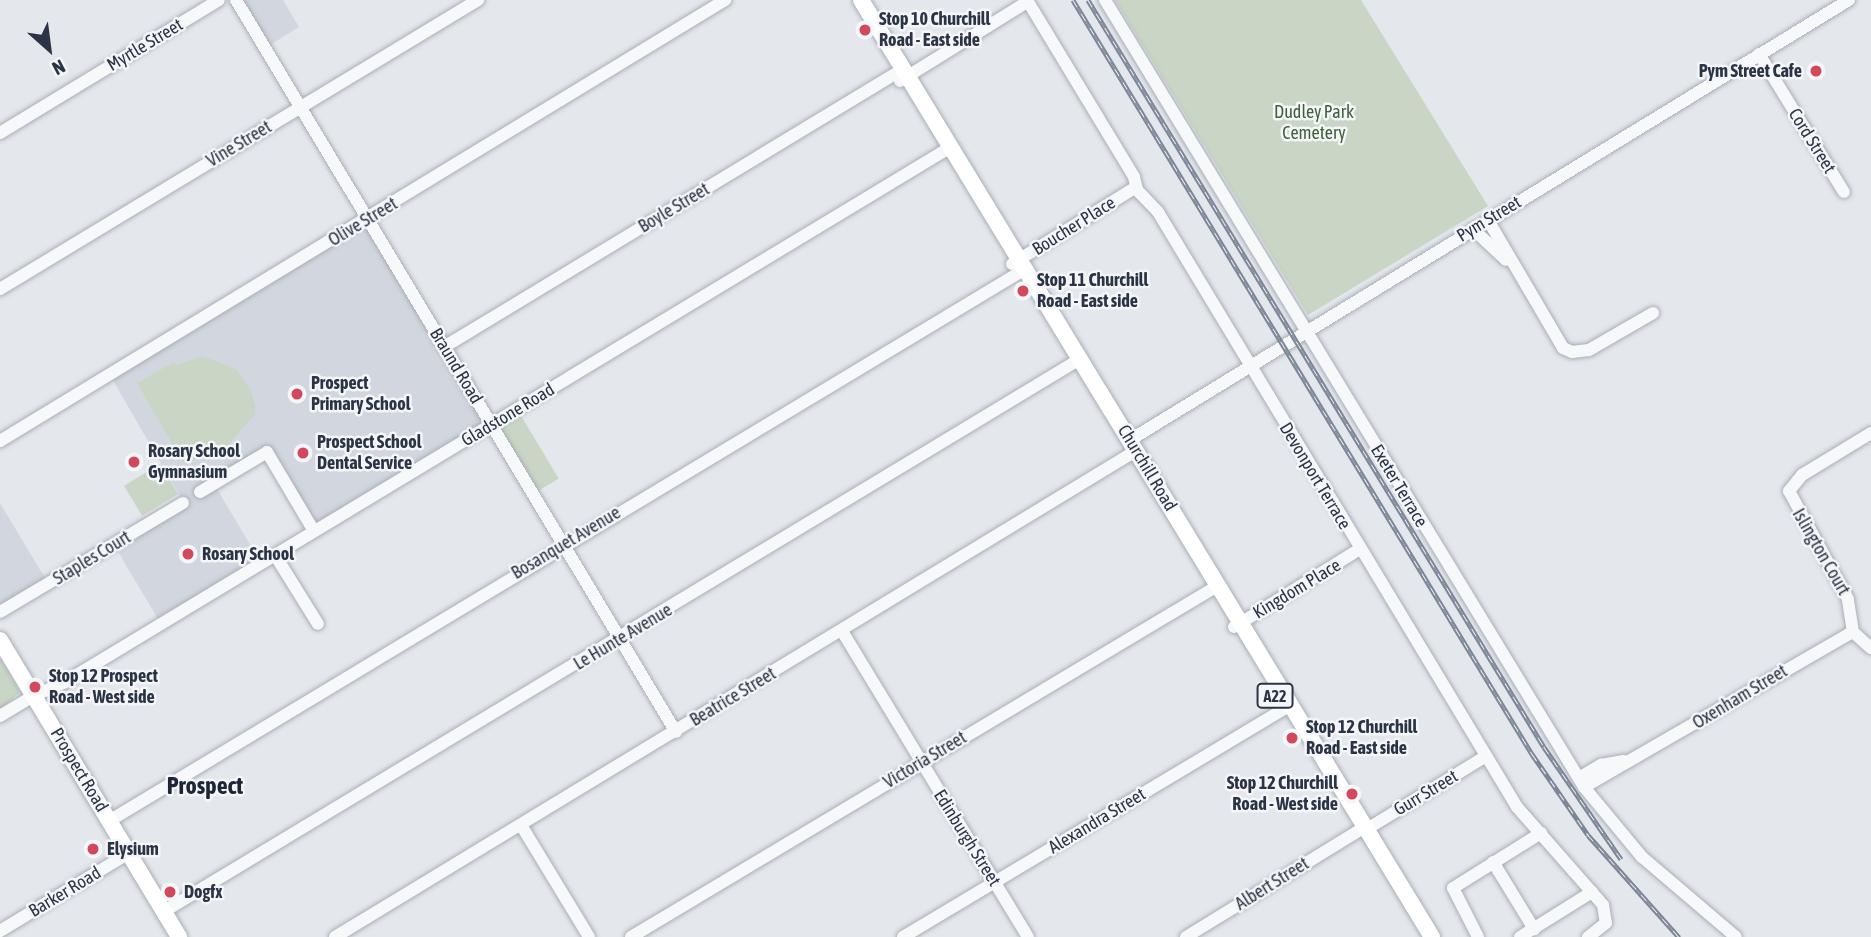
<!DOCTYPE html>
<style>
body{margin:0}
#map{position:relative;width:1871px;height:937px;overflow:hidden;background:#e4e7ec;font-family:"Asap Condensed",sans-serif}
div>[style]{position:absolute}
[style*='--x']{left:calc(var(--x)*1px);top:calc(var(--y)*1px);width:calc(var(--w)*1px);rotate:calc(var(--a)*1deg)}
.built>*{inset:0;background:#d2d6de}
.green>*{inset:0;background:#c9d6c5;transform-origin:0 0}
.roads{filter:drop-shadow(0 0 2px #a9aeb7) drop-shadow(0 0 2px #a9aeb7)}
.minor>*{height:12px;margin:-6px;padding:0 6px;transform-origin:6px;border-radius:6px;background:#f7f8fa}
.major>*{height:16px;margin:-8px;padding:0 8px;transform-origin:8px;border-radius:8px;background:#fff}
.rail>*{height:5px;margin-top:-2.5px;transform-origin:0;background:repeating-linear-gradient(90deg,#f4f6f9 0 8px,#7d8696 0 16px);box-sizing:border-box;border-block:2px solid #7d8696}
.dots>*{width:19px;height:19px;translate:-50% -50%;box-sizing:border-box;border:4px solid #f4f6f9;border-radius:50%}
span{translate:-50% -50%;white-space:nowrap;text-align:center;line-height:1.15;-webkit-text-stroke:5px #f4f6f9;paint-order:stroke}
.shield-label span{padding:2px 5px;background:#f4f6f9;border:2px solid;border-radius:5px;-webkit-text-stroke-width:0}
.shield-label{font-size:16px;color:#2b3445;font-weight:700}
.poi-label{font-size:18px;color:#2b3445;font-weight:700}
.left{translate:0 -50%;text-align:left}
.right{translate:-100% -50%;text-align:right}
.street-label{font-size:18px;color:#2b3445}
.park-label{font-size:18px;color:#3f6138}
.district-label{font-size:24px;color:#1d2536;font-weight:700}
.north{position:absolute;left:14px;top:14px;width:70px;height:70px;-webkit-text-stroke:5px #f4f6f9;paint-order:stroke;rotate:152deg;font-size:19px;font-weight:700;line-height:28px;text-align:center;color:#2b3445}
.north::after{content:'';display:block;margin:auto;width:24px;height:32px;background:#2b3445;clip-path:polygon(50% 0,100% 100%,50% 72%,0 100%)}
</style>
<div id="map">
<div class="built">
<i style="clip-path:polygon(236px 0,283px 0,299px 27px,265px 48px)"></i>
<i style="clip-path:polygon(368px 219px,491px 424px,314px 531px,267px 452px,214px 484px,261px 563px,161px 624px,114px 545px,183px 502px,110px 375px)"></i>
<i style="clip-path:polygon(0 503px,48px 583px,0 612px)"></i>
</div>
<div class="green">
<i style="clip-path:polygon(1115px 0,1361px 0,1488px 206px,1308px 315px)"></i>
<i style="clip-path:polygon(202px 356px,236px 369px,251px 390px,256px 413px,228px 445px,184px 464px,137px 383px,174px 362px,177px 365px)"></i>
<i style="left:517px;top:409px;width:81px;height:31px;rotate:59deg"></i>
<i style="left:160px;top:464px;width:35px;height:42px;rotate:59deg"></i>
<i style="clip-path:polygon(0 658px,20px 692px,0 710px)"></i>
</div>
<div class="roads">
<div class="minor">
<i style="--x:236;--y:0;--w:854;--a:58.99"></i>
<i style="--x:1027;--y:0;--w:207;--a:58.8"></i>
<i style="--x:1134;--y:177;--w:13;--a:77"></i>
<i style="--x:1137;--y:190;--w:30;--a:46"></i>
<i style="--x:1158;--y:212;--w:695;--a:58.89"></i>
<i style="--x:1517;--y:807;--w:130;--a:48.7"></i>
<i style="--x:1603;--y:905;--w:18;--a:81"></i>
<i style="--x:1606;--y:923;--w:23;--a:142"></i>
<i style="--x:1105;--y:0;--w:921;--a:58.67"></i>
<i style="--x:1584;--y:787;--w:91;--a:50.4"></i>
<i style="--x:1642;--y:857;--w:123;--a:40.4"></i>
<i style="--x:1759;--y:54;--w:162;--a:58.4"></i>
<i style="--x:900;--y:81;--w:150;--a:-31.9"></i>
<i style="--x:0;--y:133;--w:256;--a:-31.3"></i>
<i style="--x:1488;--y:220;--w:148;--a:59.6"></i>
<i style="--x:1563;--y:348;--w:10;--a:24"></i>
<i style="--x:1572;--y:352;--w:17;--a:-7"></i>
<i style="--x:1589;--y:350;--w:74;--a:-30"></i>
<i style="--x:1473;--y:229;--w:45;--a:43.2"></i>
<i style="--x:1012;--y:264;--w:146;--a:-31.8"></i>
<i style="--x:0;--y:289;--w:559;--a:-31.16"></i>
<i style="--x:444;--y:347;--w:537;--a:-31.2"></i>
<i style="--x:1130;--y:440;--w:843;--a:-31.47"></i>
<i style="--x:0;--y:441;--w:849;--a:-31.31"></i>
<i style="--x:200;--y:492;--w:78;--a:-30.8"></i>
<i style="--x:267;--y:452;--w:92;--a:59.3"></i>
<i style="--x:275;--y:555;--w:81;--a:58.1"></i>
<i style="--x:0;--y:612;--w:213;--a:-30.8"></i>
<i style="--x:1234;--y:627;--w:148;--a:-31.8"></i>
<i style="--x:842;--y:631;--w:358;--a:58.7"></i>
<i style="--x:1853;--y:632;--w:33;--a:-99"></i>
<i style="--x:1848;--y:599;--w:123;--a:-118.6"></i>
<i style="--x:1789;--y:491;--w:21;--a:-51"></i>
<i style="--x:1802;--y:475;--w:81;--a:-31.3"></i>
<i style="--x:1853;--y:632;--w:24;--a:42"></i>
<i style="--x:30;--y:691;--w:12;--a:5"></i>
<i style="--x:42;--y:692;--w:25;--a:-23"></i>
<i style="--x:65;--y:682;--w:1035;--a:-31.13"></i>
<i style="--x:0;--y:716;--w:39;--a:-31"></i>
<i style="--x:1579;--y:778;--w:26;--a:-31"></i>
<i style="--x:1601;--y:765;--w:23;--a:-10"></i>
<i style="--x:1584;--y:787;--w:310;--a:-30"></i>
<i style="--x:109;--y:821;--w:1069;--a:-31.07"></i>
<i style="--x:521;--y:825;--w:131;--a:58.7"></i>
<i style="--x:1367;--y:829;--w:140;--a:-31.5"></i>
<i style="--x:1493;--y:862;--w:79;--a:58.5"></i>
<i style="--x:163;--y:912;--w:1071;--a:-31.09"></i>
<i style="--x:0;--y:931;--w:151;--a:-31.2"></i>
<i style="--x:335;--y:937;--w:929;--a:-31.26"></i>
<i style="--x:631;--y:937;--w:685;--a:-30.91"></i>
<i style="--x:903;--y:937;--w:452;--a:-30.9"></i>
<i style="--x:1186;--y:937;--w:202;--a:-31.6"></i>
<i style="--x:1478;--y:937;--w:55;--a:-117"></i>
<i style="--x:1453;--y:888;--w:104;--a:-32"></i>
<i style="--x:1520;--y:937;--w:85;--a:-32"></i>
</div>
<div class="major">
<i style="--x:861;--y:0;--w:1097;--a:58.64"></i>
<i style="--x:0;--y:640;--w:347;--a:58.9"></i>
</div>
</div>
<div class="rail">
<i style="--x:1073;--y:0;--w:883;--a:58.67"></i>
<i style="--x:1532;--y:754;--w:98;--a:55.3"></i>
<i style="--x:1588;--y:835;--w:137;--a:48.3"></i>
<i style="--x:1088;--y:0;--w:875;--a:58.6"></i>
<i style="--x:1544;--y:747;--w:136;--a:55.5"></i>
</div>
<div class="dots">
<i style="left:865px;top:30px;background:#d1495b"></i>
<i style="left:1816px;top:71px;background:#d1495b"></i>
<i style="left:1023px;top:291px;background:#d1495b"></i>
<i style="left:297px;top:394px;background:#d1495b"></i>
<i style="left:303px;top:453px;background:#d1495b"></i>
<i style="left:134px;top:462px;background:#d1495b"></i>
<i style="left:188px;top:554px;background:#d1495b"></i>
<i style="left:35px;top:687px;background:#d1495b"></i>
<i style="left:1292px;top:738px;background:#d1495b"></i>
<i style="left:1352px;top:794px;background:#d1495b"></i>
<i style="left:93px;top:849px;background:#d1495b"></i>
<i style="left:170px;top:892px;background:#d1495b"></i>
</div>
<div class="shield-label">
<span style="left:1275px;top:696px">A22</span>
</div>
<div class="poi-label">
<span class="left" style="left:879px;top:30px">Stop 10 Churchill<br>Road - East side</span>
<span class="right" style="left:1802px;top:71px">Pym Street Cafe</span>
<span class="left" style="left:1037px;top:291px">Stop 11 Churchill<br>Road - East side</span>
<span class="left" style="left:311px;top:394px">Prospect<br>Primary School</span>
<span class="left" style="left:317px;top:453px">Prospect School<br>Dental Service</span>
<span class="left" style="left:148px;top:462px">Rosary School<br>Gymnasium</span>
<span class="left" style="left:202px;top:554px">Rosary School</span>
<span class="left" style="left:49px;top:687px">Stop 12 Prospect<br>Road - West side</span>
<span class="left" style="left:1306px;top:738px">Stop 12 Churchill<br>Road - East side</span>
<span class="right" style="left:1338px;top:794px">Stop 12 Churchill<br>Road - West side</span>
<span class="left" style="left:107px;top:849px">Elysium</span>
<span class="left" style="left:184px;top:892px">Dogfx</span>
</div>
<div class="street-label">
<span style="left:145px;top:45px;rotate:-31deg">Myrtle Street</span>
<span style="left:1812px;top:141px;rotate:58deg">Cord Street</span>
<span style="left:239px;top:144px;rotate:-31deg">Vine Street</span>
<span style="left:674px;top:208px;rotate:-31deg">Boyle Street</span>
<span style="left:1489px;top:219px;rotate:-31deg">Pym Street</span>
<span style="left:363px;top:222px;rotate:-31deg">Olive Street</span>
<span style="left:1074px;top:226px;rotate:-32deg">Boucher Place</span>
<span style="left:456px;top:366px;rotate:59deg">Braund Road</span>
<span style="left:508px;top:415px;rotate:-31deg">Gladstone Road</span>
<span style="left:1147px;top:468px;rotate:59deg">Churchill Road</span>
<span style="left:1315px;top:476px;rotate:59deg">Devonport Terrace</span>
<span style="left:1399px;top:486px;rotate:59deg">Exeter Terrace</span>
<span style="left:566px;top:543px;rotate:-31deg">Bosanquet Avenue</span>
<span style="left:1821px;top:552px;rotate:60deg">Islington Court</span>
<span style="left:92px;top:558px;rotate:-31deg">Staples Court</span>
<span style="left:1297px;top:589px;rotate:-31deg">Kingdom Place</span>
<span style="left:623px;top:637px;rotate:-31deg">Le Hunte Avenue</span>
<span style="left:733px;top:697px;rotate:-31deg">Beatrice Street</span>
<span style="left:1740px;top:697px;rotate:-31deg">Oxenham Street</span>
<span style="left:925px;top:760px;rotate:-31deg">Victoria Street</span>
<span style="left:79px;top:770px;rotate:59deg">Prospect Road</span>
<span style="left:1426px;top:793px;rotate:-31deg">Gurr Street</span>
<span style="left:1097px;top:821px;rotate:-31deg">Alexandra Street</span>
<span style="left:967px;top:838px;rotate:58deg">Edinburgh Street</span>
<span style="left:1272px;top:884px;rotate:-32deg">Albert Street</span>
<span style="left:65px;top:892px;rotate:-31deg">Barker Road</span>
</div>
<div class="park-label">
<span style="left:1314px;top:123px">Dudley Park<br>Cemetery</span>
</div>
<div class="district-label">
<span style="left:205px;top:786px">Prospect</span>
</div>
<div class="north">N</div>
</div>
